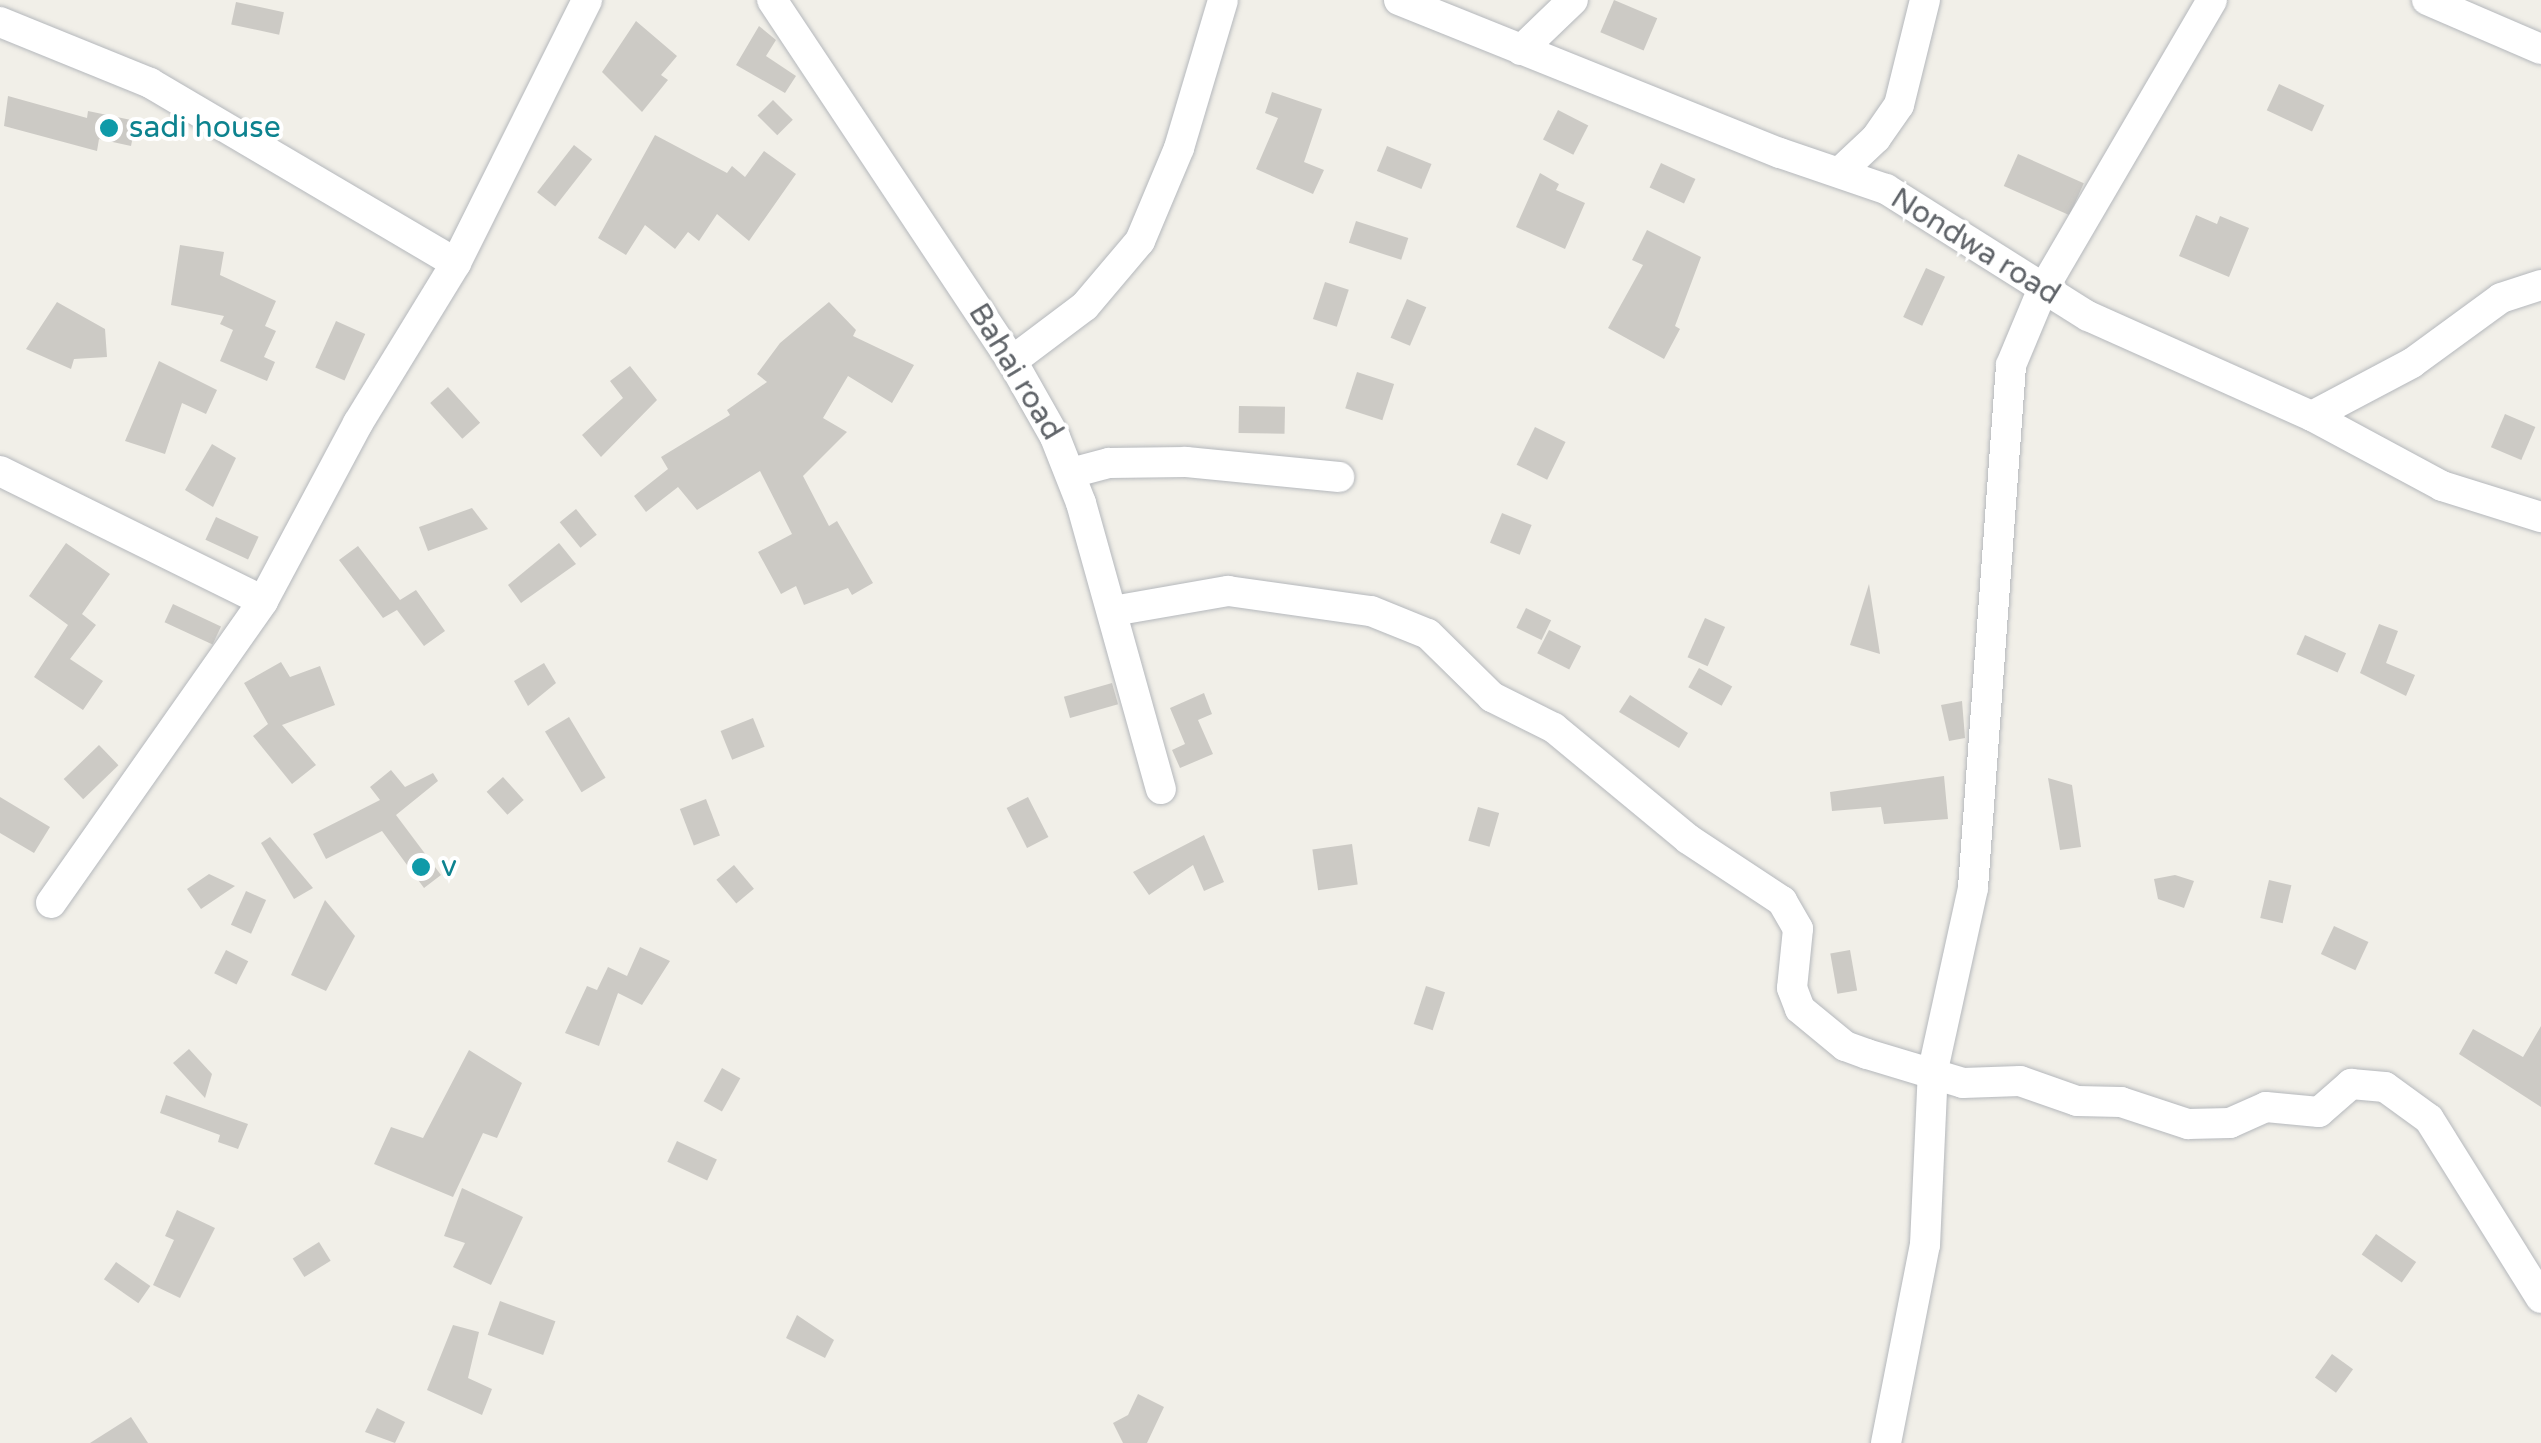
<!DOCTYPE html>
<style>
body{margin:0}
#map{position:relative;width:2541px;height:1443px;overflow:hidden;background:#f1efe8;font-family:"Varela Round",sans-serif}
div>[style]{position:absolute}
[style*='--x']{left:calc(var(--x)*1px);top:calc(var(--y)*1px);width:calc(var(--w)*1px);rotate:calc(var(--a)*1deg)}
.building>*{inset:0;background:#cccac5;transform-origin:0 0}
.roads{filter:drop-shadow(0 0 2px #b5b8bc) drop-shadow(0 0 2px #b5b8bc)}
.minor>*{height:30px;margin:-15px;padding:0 15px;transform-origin:15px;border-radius:15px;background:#fff}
.dots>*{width:28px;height:28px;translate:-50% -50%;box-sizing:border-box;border:5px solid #fff;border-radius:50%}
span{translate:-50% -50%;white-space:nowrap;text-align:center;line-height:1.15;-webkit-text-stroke:8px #fff;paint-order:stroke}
.culture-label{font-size:30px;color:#0d838f}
.left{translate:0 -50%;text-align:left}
.street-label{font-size:30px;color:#5f6368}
</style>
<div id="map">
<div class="building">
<i style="left:1614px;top:0;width:47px;height:35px;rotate:23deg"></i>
<i style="left:236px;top:2px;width:49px;height:23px;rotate:12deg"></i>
<i style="clip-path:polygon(636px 21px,677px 56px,661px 75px,668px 80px,642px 112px,602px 72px)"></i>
<i style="clip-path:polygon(759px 26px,776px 40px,766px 56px,796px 76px,785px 93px,736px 65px)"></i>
<i style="left:2279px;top:84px;width:50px;height:29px;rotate:25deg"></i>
<i style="clip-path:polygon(1272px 92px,1322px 109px,1304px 162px,1324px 170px,1313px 194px,1256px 169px,1278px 118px,1265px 113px)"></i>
<i style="clip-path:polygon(8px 96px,87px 118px,88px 111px,136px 121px,131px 146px,99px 139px,97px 151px,4px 126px)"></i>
<i style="left:773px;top:100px;width:28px;height:22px;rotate:45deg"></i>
<i style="left:1558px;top:110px;width:34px;height:33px;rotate:27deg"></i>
<i style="clip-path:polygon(655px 135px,727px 173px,732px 166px,745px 177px,764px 151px,796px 174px,749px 241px,717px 214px,699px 241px,688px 232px,675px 249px,645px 225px,626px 255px,598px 238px)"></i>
<i style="left:574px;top:145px;width:23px;height:60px;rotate:38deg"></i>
<i style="left:1387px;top:146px;width:48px;height:27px;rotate:22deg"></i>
<i style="left:2018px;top:154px;width:72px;height:35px;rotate:24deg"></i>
<i style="left:1661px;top:163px;width:38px;height:27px;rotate:25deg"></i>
<i style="clip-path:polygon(1540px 173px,1559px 184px,1556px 190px,1585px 203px,1565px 249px,1516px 227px)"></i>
<i style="clip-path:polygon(2196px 215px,2217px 224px,2220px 216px,2249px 228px,2229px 277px,2179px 256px)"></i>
<i style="left:1356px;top:221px;width:55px;height:23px;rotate:18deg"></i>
<i style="clip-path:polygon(1647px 230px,1701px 257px,1675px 326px,1680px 329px,1664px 359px,1608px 328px,1643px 265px,1632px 260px)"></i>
<i style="clip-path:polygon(180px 245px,224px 252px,220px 275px,276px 301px,265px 326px,276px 331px,264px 357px,275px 362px,267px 381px,220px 361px,233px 330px,220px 324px,224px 316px,171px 305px)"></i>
<i style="left:1926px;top:268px;width:21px;height:54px;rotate:25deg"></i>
<i style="left:1325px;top:282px;width:25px;height:39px;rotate:18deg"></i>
<i style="left:1407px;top:299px;width:21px;height:42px;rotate:23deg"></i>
<i style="clip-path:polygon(57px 302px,105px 329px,107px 357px,74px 359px,71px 369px,26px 349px)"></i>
<i style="clip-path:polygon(829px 302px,856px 330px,853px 336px,914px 365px,892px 403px,848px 376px,823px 418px,847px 432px,803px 476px,829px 526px,837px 521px,873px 583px,852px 595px,848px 588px,804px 605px,796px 586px,781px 594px,758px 552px,792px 534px,760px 471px,697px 510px,678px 487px,646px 512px,634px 496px,668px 469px,661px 457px,730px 415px,727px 410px,767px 382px,757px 374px,780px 343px)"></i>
<i style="left:336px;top:321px;width:32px;height:51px;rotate:24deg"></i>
<i style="clip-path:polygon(159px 361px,217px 390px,206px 414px,182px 403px,165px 454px,125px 441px)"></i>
<i style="clip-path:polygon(630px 366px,657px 400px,601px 457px,582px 435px,623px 398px,610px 381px)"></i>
<i style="left:1357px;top:372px;width:39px;height:38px;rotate:18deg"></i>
<i style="left:448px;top:387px;width:48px;height:24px;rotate:48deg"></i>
<i style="left:1239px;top:406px;width:46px;height:27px;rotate:1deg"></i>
<i style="left:2505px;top:414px;width:33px;height:36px;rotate:23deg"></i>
<i style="left:1535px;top:427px;width:34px;height:42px;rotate:26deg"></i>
<i style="clip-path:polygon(212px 444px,236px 458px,213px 507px,185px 490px)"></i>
<i style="clip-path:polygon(472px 508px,488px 529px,428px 551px,419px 527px)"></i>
<i style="left:576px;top:509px;width:33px;height:21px;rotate:51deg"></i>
<i style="left:1502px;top:513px;width:32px;height:32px;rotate:22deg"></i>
<i style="left:216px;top:517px;width:47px;height:25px;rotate:25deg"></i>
<i style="clip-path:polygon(66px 543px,110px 574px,82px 614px,96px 625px,70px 659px,103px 681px,83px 710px,34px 677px,68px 625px,29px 596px)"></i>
<i style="clip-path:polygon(559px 543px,576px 564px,521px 603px,508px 585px)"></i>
<i style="clip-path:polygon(358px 546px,400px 600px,416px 590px,445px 631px,424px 646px,397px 610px,383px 618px,339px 560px)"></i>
<i style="clip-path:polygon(1869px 584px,1880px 654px,1850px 645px)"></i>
<i style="left:173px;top:604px;width:53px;height:20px;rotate:25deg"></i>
<i style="left:1526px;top:608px;width:28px;height:22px;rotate:26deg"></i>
<i style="left:1705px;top:618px;width:22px;height:43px;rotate:24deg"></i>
<i style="clip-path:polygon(2379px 624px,2398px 631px,2386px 663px,2415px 675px,2406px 696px,2360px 673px)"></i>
<i style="left:1549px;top:630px;width:36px;height:26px;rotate:27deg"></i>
<i style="left:2305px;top:635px;width:45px;height:21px;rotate:24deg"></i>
<i style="clip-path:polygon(281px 662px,290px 677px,320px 666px,335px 705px,282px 725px,316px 765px,292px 784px,253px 736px,268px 724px,244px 683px)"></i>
<i style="clip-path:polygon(544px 663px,556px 683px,528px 706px,514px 681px)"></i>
<i style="left:1699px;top:668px;width:38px;height:22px;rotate:29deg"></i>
<i style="left:1112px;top:683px;width:22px;height:50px;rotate:74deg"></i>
<i style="clip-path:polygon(1204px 693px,1212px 714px,1198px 720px,1213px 754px,1180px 768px,1172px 750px,1185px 744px,1170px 708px)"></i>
<i style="clip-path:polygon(1630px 695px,1688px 733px,1679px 748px,1619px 712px)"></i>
<i style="clip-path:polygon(1962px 701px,1965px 738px,1949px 741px,1941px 705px)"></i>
<i style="left:569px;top:717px;width:71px;height:28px;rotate:59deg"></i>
<i style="left:753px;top:718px;width:31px;height:35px;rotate:68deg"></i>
<i style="left:99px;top:745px;width:28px;height:49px;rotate:46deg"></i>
<i style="clip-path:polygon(391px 770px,405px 787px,433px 773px,438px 781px,396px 815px,441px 875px,424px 888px,382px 831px,326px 859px,313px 834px,380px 800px,370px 787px)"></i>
<i style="clip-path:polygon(1944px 776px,1948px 819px,1884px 824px,1881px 807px,1832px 811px,1830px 792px)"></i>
<i style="left:503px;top:777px;width:31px;height:22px;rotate:48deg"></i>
<i style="clip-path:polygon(2048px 778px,2072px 785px,2081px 847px,2060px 850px)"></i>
<i style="clip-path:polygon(0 797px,50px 827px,34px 853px,0 833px)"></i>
<i style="left:1028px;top:797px;width:45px;height:24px;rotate:63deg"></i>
<i style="left:706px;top:799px;width:39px;height:28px;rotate:69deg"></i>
<i style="left:1478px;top:807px;width:22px;height:35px;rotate:16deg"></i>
<i style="clip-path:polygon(1204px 835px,1224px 882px,1204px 891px,1193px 865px,1149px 895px,1133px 872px)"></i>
<i style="clip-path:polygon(270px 837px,313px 888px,294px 899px,261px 843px)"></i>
<i style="left:1352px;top:844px;width:41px;height:40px;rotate:82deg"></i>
<i style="left:734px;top:865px;width:31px;height:23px;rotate:50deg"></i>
<i style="clip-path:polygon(209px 874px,235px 886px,201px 909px,187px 889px)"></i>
<i style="clip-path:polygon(2175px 875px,2194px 881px,2184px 908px,2158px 899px,2154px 879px)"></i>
<i style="left:2269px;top:880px;width:23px;height:39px;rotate:13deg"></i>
<i style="left:246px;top:891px;width:22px;height:37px;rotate:24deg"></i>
<i style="clip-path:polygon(325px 900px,355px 936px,326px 991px,291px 975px)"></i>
<i style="left:2334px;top:926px;width:38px;height:31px;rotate:25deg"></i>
<i style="clip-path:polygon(640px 947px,670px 961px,642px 1005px,618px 993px,599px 1046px,565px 1033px,587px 986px,597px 990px,608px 967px,627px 976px)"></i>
<i style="left:226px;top:950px;width:25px;height:26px;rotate:27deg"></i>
<i style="left:1850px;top:950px;width:41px;height:20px;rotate:80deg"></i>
<i style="left:1426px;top:986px;width:20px;height:40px;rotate:18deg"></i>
<i style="clip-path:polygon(2541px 1026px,2541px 1107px,2459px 1054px,2473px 1029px,2523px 1057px)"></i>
<i style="clip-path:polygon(189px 1049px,212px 1074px,205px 1098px,173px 1063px)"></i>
<i style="clip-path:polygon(469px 1050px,522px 1083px,497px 1138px,483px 1133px,453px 1197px,374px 1164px,391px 1127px,423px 1138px)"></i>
<i style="left:722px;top:1068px;width:21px;height:38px;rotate:29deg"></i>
<i style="clip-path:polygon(166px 1095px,248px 1124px,238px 1149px,218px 1142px,220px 1135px,160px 1113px)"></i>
<i style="left:677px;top:1141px;width:44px;height:23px;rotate:25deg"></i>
<i style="clip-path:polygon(462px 1188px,523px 1217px,491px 1285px,453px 1267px,465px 1243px,444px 1236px)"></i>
<i style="clip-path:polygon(177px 1210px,215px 1228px,180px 1298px,153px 1285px,174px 1240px,165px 1236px)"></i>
<i style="left:2376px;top:1234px;width:49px;height:25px;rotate:35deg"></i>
<i style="left:319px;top:1242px;width:22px;height:31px;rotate:58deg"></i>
<i style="left:116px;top:1262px;width:42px;height:21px;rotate:35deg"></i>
<i style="left:500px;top:1301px;width:59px;height:36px;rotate:20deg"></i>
<i style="clip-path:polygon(797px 1315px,834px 1340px,825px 1358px,786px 1338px)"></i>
<i style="clip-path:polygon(453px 1325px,479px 1332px,468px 1378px,492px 1389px,482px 1415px,427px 1390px)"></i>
<i style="left:2332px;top:1354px;width:26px;height:29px;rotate:36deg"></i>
<i style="clip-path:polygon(1138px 1394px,1164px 1407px,1147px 1443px,1123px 1443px,1113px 1423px,1128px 1415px)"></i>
<i style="clip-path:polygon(377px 1408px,405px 1422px,395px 1443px,365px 1432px)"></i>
<i style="clip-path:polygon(131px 1417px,148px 1443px,90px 1443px)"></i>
</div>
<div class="roads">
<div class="minor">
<i style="--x:772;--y:0;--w:433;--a:56.4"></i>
<i style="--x:1012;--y:361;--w:87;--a:60.5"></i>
<i style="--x:1055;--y:437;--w:71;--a:68.5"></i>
<i style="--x:1081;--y:503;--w:297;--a:74.4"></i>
<i style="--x:1399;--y:0;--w:411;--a:21.9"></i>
<i style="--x:1780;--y:153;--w:112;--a:18.8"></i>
<i style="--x:1886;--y:189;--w:239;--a:32.2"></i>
<i style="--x:2088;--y:316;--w:245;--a:24.1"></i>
<i style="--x:2312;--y:416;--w:148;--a:28.3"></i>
<i style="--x:2442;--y:486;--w:104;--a:17.4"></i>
<i style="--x:2427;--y:0;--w:124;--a:23.3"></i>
<i style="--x:0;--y:22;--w:162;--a:22.1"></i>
<i style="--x:150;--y:83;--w:355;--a:30.5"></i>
<i style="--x:1521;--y:50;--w:72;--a:-43.9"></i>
<i style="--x:1841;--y:171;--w:48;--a:-43.3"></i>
<i style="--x:1876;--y:138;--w:40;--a:-55.1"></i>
<i style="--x:1899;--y:105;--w:108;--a:-76.1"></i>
<i style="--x:1012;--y:361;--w:91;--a:-37"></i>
<i style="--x:1085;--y:306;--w:85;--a:-49.8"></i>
<i style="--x:1140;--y:241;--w:101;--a:-67.2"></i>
<i style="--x:1179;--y:148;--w:154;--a:-73.4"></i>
<i style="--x:2312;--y:416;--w:113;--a:-27.9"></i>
<i style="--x:2412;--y:363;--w:110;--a:-36.1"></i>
<i style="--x:2501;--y:298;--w:42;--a:-18"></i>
<i style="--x:0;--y:471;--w:293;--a:26.3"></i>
<i style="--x:1071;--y:473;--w:39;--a:-15"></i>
<i style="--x:1109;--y:463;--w:77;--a:-0.7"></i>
<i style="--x:1186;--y:462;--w:154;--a:5.6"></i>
<i style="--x:1113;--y:611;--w:117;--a:-9.9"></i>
<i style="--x:1228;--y:591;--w:144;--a:8"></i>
<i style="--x:1371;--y:611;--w:61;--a:22"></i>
<i style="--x:1428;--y:634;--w:90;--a:44.5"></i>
<i style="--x:1492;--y:697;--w:69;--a:26.6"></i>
<i style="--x:1554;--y:728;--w:174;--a:39.6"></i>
<i style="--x:1688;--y:839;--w:113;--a:33.4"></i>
<i style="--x:1782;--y:901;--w:32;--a:60"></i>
<i style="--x:1798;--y:929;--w:59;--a:95.8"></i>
<i style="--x:1792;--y:988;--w:22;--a:69"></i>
<i style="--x:1800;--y:1009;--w:58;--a:39.4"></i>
<i style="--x:1845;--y:1046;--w:23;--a:20"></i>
<i style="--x:1867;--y:1054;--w:100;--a:16.8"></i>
<i style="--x:1963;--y:1083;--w:57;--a:-2"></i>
<i style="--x:2020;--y:1081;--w:60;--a:19.3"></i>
<i style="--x:2077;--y:1101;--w:44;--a:1.3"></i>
<i style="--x:2121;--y:1102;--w:71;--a:18.2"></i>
<i style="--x:2188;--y:1124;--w:42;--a:-1.4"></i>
<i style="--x:2230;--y:1123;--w:39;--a:-24"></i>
<i style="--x:2266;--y:1107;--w:53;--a:5.4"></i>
<i style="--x:2319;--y:1112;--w:43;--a:-41.2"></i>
<i style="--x:2351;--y:1084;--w:34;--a:5"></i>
<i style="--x:2385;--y:1087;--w:54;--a:36"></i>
<i style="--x:2429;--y:1119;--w:211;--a:58"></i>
<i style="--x:51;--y:903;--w:369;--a:-54.9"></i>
<i style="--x:263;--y:601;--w:202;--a:-61.9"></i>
<i style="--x:358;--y:423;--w:188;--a:-58.5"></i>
<i style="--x:456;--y:263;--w:294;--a:-63.5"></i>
<i style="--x:1886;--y:1443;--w:202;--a:-78.9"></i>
<i style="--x:1925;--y:1245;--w:175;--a:-87.4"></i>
<i style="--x:1933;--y:1070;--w:186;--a:-77.6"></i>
<i style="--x:1973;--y:888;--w:524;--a:-85.84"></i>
<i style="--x:2011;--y:365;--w:80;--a:-67.3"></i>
<i style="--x:2042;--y:291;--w:337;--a:-59.7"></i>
</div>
</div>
<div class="dots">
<i style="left:109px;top:128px;background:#0f9aa8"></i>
<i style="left:421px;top:867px;background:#0f9aa8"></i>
</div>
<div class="culture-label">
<span class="left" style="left:129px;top:128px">sadi house</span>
<span class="left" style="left:441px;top:867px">v</span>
</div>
<div class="street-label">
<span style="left:1975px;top:247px;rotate:32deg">Nondwa road</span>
<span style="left:1015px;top:372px;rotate:59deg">Bahai road</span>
</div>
</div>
